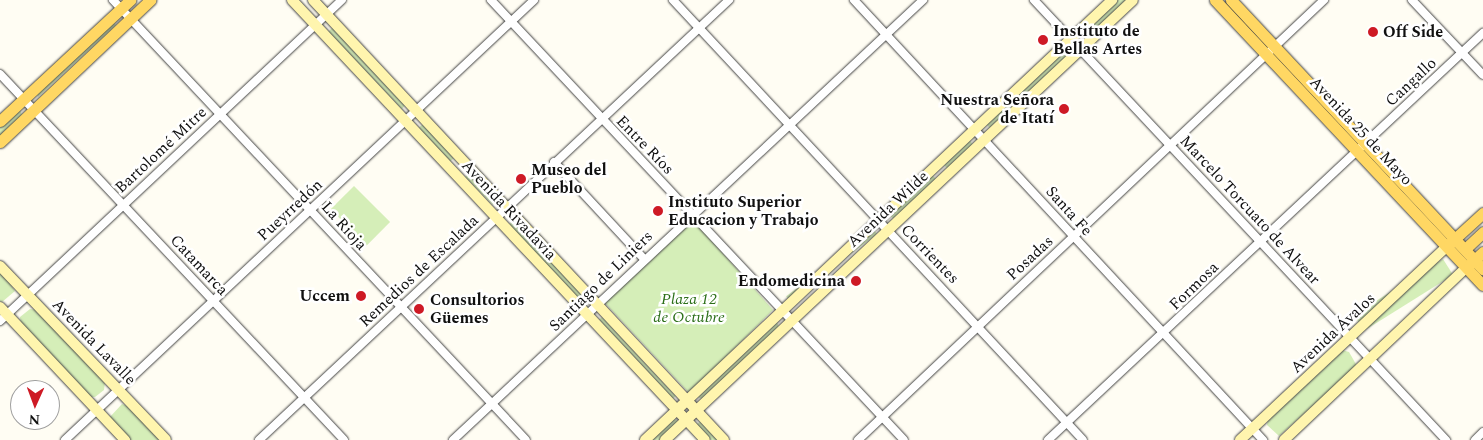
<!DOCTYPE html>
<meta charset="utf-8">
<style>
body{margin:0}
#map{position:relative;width:1483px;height:440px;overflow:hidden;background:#fffdf3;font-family:Spectral,serif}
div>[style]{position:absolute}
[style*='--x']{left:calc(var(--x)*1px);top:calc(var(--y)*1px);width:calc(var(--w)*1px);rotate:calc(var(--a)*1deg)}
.green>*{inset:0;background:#d5eeb8;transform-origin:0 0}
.roads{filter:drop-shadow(0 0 1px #434343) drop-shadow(0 0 1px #434343)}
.street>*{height:8px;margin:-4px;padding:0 4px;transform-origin:4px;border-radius:4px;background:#fff}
.secondary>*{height:10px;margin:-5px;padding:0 5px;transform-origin:5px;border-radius:5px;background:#fff5ae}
.primary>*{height:11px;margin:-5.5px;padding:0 5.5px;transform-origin:5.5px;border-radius:5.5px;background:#ffd763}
.dots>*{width:14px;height:14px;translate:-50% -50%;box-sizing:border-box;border:2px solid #fff;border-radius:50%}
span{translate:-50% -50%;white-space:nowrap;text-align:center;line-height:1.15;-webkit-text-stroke:5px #fff;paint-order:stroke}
.poi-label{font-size:16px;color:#101010;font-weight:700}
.left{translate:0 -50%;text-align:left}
.right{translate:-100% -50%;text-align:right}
.street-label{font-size:16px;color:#101010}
.park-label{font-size:16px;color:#2c6f19;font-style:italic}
.north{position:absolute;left:10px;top:380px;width:50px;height:50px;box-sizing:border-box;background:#fff;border:1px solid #9f9f9f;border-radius:50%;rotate:182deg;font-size:14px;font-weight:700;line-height:20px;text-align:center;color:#101010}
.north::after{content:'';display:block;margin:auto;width:18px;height:22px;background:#ce1a25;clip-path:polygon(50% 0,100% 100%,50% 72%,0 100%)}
</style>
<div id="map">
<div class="green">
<i style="clip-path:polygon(1117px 0,1128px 0,1086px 38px,1083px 35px)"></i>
<i style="clip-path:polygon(113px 22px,116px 25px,38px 97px,36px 92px)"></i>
<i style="clip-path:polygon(333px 27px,405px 105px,402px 109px,328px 32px)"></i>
<i style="clip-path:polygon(1064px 49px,1069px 55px,990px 128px,986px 124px)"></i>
<i style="clip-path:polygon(20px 110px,22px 115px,0 136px,0 127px)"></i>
<i style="left:423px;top:124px;width:46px;height:6px;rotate:48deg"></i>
<i style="clip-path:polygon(969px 139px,973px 145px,948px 169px,942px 163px)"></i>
<i style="clip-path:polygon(468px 174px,494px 201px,493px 205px,465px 177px)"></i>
<i style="clip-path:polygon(931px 174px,938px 181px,894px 219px,890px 216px)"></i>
<i style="left:354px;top:186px;width:51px;height:33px;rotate:45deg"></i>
<i style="clip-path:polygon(512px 221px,585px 298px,585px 300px,580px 301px,509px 225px)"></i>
<i style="clip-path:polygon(689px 223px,696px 223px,773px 310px,689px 393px,604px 302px)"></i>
<i style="left:874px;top:230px;width:5px;height:110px;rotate:53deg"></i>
<i style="left:1443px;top:259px;width:19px;height:105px;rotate:58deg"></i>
<i style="clip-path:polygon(0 269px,15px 291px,2px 302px,0 301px)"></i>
<i style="clip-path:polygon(30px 309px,37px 310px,105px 382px,104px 390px,95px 397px,89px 397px,21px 324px,20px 317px)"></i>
<i style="left:602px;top:317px;width:108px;height:4px;rotate:47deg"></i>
<i style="clip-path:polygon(777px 322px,779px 327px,702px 399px,698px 397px)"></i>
<i style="clip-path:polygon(1342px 350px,1349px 352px,1357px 366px,1279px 436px,1267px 425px,1268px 418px)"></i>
<i style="clip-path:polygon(122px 404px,130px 407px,159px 440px,130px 440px,109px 418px)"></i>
<i style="clip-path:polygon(674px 419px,679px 422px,661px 440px,651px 440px)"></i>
<i style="clip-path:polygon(701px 421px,720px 440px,711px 440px,696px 425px)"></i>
</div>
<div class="roads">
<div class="street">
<i style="--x:113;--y:0;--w:603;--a:46.81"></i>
<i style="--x:491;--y:0;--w:603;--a:46.81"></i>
<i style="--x:673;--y:0;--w:601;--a:47.02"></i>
<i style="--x:854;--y:0;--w:601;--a:47.09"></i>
<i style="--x:1034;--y:0;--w:603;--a:46.88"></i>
<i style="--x:1412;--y:0;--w:103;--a:46.6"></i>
<i style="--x:0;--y:74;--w:502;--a:46.77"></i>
<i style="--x:554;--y:162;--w:132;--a:47.1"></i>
<i style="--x:0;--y:321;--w:469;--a:-43.2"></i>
<i style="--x:65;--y:440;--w:643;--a:-43.17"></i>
<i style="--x:259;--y:440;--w:644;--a:-43.11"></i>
<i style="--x:453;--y:440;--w:644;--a:-43.11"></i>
<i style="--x:858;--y:440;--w:641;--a:-43.36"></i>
<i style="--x:1048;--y:440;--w:596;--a:-43.1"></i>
<i style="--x:1475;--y:440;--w:11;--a:-45"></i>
</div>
<div class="secondary">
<i style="--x:292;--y:0;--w:603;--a:46.81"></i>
<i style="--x:313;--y:0;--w:602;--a:46.95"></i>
<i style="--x:0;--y:266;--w:240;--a:46.3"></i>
<i style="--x:0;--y:307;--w:183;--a:46.8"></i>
<i style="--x:645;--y:440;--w:642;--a:-43.29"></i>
<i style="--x:665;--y:440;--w:642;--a:-43.23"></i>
<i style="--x:1240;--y:440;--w:282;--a:-43.1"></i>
<i style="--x:1284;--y:440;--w:250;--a:-43.4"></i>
</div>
<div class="primary">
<i style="--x:1215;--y:0;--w:391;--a:46.8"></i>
<i style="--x:1231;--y:0;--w:369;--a:46.9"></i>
<i style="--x:0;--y:121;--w:178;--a:-42.9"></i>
<i style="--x:0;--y:142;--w:207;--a:-43.4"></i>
<i style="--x:1449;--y:244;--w:46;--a:-42.4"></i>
<i style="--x:1465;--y:249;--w:25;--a:-43"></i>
<i style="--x:1469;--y:265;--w:19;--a:-43"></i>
</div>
</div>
<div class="dots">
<i style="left:1373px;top:32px;background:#ce1a25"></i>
<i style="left:1043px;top:40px;background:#ce1a25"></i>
<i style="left:1064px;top:109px;background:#ce1a25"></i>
<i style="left:521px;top:179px;background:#ce1a25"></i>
<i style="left:658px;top:211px;background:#ce1a25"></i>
<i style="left:856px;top:281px;background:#ce1a25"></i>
<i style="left:361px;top:296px;background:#ce1a25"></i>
<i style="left:419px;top:309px;background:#ce1a25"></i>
</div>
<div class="poi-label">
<span class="left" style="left:1053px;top:40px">Instituto de<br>Bellas Artes</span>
<span class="left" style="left:1383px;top:32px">Off Side</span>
<span class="right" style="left:1054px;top:109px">Nuestra Señora<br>de Itatí</span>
<span class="left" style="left:531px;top:179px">Museo del<br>Pueblo</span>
<span class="left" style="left:668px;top:211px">Instituto Superior<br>Educacion y Trabajo</span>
<span class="right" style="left:845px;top:281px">Endomedicina</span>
<span class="right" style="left:350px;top:296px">Uccem</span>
<span class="left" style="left:430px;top:309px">Consultorios<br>Güemes</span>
</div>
<div class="street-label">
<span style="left:1411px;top:82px;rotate:-43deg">Cangallo</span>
<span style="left:1361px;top:131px;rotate:47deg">Avenida 25 de Mayo</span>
<span style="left:645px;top:145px;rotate:46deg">Entre Ríos</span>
<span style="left:161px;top:150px;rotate:-43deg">Bartolomé Mitre</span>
<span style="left:888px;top:209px;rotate:-43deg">Avenida Wilde</span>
<span style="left:290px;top:210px;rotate:-43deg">Pueyrredón</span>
<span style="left:509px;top:210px;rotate:47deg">Avenida Rivadavia</span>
<span style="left:1250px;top:210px;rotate:47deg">Marcelo Torcuato de Alvear</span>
<span style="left:1069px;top:211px;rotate:48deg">Santa Fe</span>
<span style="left:344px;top:226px;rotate:48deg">La Rioja</span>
<span style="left:930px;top:254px;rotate:46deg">Corrientes</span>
<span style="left:1030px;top:258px;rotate:-43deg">Posadas</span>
<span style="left:199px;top:265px;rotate:47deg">Catamarca</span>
<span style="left:419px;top:271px;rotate:-43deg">Remedios de Escalada</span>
<span style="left:601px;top:281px;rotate:-44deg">Santiago de Liniers</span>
<span style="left:1194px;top:286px;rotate:-44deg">Formosa</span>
<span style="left:1333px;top:333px;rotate:-43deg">Avenida Ávalos</span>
<span style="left:94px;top:342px;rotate:46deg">Avenida Lavalle</span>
</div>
<div class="park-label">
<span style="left:689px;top:308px">Plaza 12<br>de Octubre</span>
</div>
<div class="north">N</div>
</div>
